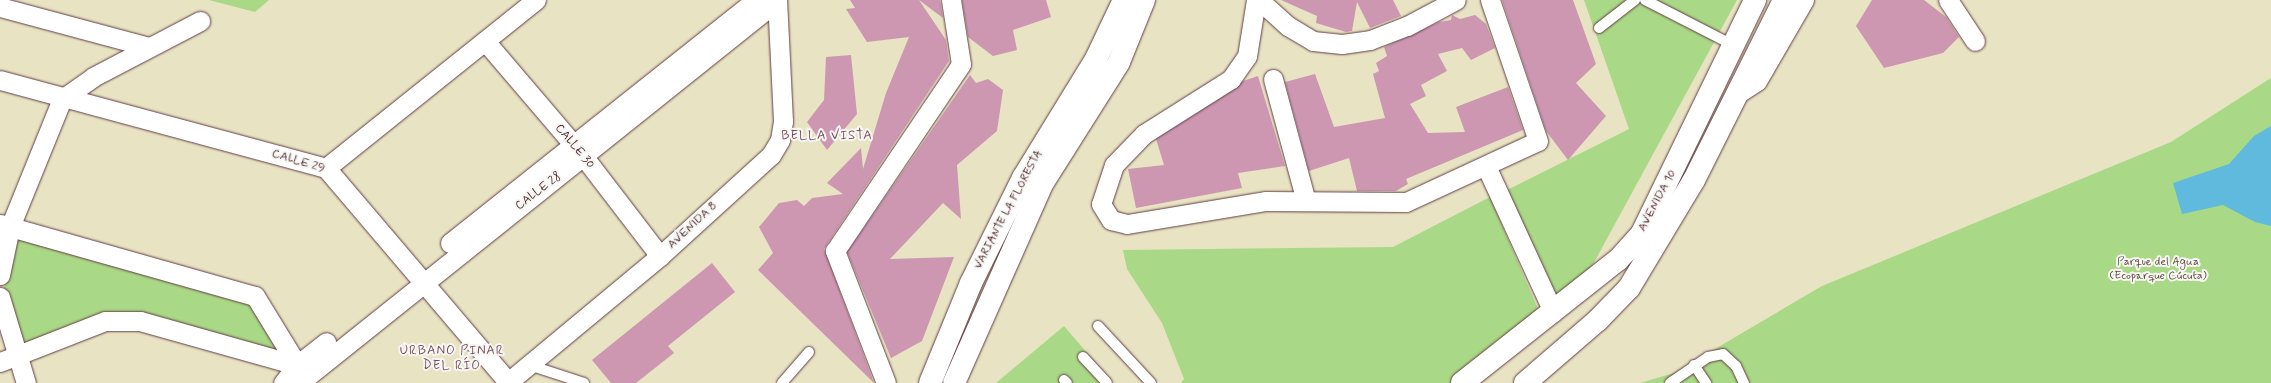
<!DOCTYPE html>
<meta charset="utf-8">
<style>
body{margin:0}
#map{position:relative;width:2271px;height:383px;overflow:hidden;background:#e8e3c3;font-family:Mynerve,sans-serif}
div>[style]{position:absolute}
[style*='--x']{left:calc(var(--x)*1px);top:calc(var(--y)*1px);width:calc(var(--w)*1px);rotate:calc(var(--a)*1deg)}
.green>*{inset:0;background:#a9d886}
.water>*{inset:0;background:#5fbadd}
.building>*{inset:0;background:#cd97b2}
.roads{filter:drop-shadow(0 0 1px #623c42) drop-shadow(0 0 1px #623c42)}
.lane>*{height:10px;margin:-5px;padding:0 5px;transform-origin:5px;border-radius:5px;background:#fff}
.street>*{height:19px;margin:-9.5px;padding:0 9.5px;transform-origin:9.5px;border-radius:9.5px;background:#fff}
.secondary>*{height:22px;margin:-11px;padding:0 11px;transform-origin:11px;border-radius:11px;background:#fff}
.primary>*{height:22px;margin:-11px;padding:0 11px;transform-origin:11px;border-radius:11px;background:#fff}
span{translate:-50% -50%;white-space:nowrap;text-align:center;line-height:1.15;-webkit-text-stroke:4px #f6f6f2;paint-order:stroke}
.street-label{font-size:12px;color:#4a1f2b}
.park-label{font-size:12px;color:#624d42}
.neighbourhood-label{font-size:13px;color:#78495a;letter-spacing:1px}
</style>
<div id="map">
<div class="green">
<i style="clip-path:polygon(209px 0,269px 0,255px 12px)"></i>
<i style="clip-path:polygon(1584px 0,1737px 0,1591px 268px,1555px 300px,1505px 191px,1629px 129px)"></i>
<i style="clip-path:polygon(2271px 78px,2271px 383px,1640px 383px,1674px 373px,1822px 286px,2171px 142px)"></i>
<i style="clip-path:polygon(1490px 197px,1541px 316px,1452px 383px,1181px 383px,1184px 379px,1162px 323px,1127px 269px,1123px 250px,1393px 247px)"></i>
<i style="clip-path:polygon(13px 235px,253px 301px,286px 359px,141px 315px,21px 349px,4px 288px)"></i>
<i style="clip-path:polygon(1064px 326px,1113px 383px,996px 383px)"></i>
</div>
<div class="water">
<i style="clip-path:polygon(2271px 126px,2271px 226px,2255px 222px,2223px 205px,2182px 214px,2173px 183px,2229px 164px,2254px 136px)"></i>
</div>
<div class="building">
<i style="clip-path:polygon(850px 0,940px 0,943px 18px,919px 0,946px 40px,949px 61px,824px 249px,874px 383px,758px 270px,773px 253px,759px 227px,779px 203px,797px 200px,804px 206px,812px 198px,843px 194px,827px 183px,861px 148px,863px 169px,886px 93px,909px 37px,867px 42px,846px 9px,855px 8px)"></i>
<i style="clip-path:polygon(962px 0,1046px 0,1051px 17px,1013px 30px,1017px 50px,993px 56px,968px 37px)"></i>
<i style="clip-path:polygon(1281px 0,1393px 0,1401px 16px,1370px 28px,1357px 2px,1352px 31px,1346px 32px,1316px 23px,1317px 16px)"></i>
<i style="clip-path:polygon(1502px 0,1573px 0,1596px 64px,1576px 83px,1606px 116px,1568px 160px,1546px 131px)"></i>
<i style="clip-path:polygon(1872px 0,1924px 0,1946px 17px,1959px 37px,1943px 53px,1884px 68px,1856px 26px)"></i>
<i style="clip-path:polygon(1452px 15px,1460px 19px,1475px 15px,1486px 24px,1495px 48px,1471px 60px,1462px 48px,1438px 54px,1447px 71px,1421px 85px,1426px 96px,1410px 104px,1428px 133px,1465px 132px,1456px 107px,1508px 87px,1523px 130px,1406px 179px,1408px 184px,1396px 191px,1357px 191px,1349px 158px,1309px 171px,1285px 82px,1315px 74px,1334px 127px,1385px 118px,1373px 74px,1379px 71px,1376px 63px,1387px 56px,1384px 47px,1439px 22px,1451px 20px)"></i>
<i style="clip-path:polygon(851px 55px,857px 114px,827px 150px,807px 122px,824px 100px,826px 57px)"></i>
<i style="clip-path:polygon(970px 75px,976px 83px,988px 79px,1003px 90px,997px 131px,957px 165px,961px 219px,943px 203px,890px 259px,954px 257px,922px 341px,891px 358px,847px 252px)"></i>
<i style="clip-path:polygon(1258px 76px,1285px 166px,1238px 173px,1242px 188px,1136px 208px,1128px 169px,1164px 165px,1156px 139px,1243px 81px)"></i>
<i style="clip-path:polygon(712px 263px,735px 292px,668px 346px,674px 353px,636px 383px,611px 383px,592px 360px)"></i>
</div>
<div class="roads">
<div class="lane">
<i style="--x:1645;--y:0;--w:99;--a:27.1"></i>
<i style="--x:1599;--y:28;--w:46;--a:-37.9"></i>
<i style="--x:1098;--y:326;--w:78;--a:47.1"></i>
<i style="--x:1083;--y:357;--w:35;--a:47"></i>
<i style="--x:529;--y:365;--w:58;--a:18.1"></i>
<i style="--x:1694;--y:365;--w:22;--a:56"></i>
<i style="--x:1064;--y:380;--w:4;--a:45"></i>
<i style="--x:782;--y:383;--w:41;--a:-48.9"></i>
<i style="--x:1670;--y:383;--w:46;--a:-34.4"></i>
<i style="--x:1708;--y:357;--w:15;--a:-11"></i>
<i style="--x:1723;--y:354;--w:18;--a:43"></i>
<i style="--x:1736;--y:366;--w:19;--a:65"></i>
</div>
<div class="street">
<i style="--x:1256;--y:0;--w:57;--a:99.1"></i>
<i style="--x:1247;--y:56;--w:28;--a:125"></i>
<i style="--x:1231;--y:79;--w:103;--a:147.7"></i>
<i style="--x:1144;--y:134;--w:43;--a:134.1"></i>
<i style="--x:1114;--y:165;--w:41;--a:108.4"></i>
<i style="--x:1101;--y:204;--w:19;--a:58"></i>
<i style="--x:1111;--y:220;--w:16;--a:14"></i>
<i style="--x:1127;--y:224;--w:141;--a:-9.4"></i>
<i style="--x:1266;--y:201;--w:140;--a:0.4"></i>
<i style="--x:1406;--y:202;--w:145;--a:-24.8"></i>
<i style="--x:1538;--y:141;--w:149;--a:-108.8"></i>
<i style="--x:1259;--y:0;--w:39;--a:42"></i>
<i style="--x:1288;--y:26;--w:29;--a:31"></i>
<i style="--x:1313;--y:41;--w:29;--a:6"></i>
<i style="--x:1342;--y:44;--w:28;--a:-8"></i>
<i style="--x:1370;--y:40;--w:40;--a:-21"></i>
<i style="--x:1407;--y:26;--w:55;--a:-28"></i>
<i style="--x:1948;--y:0;--w:49;--a:56.6"></i>
<i style="--x:0;--y:7;--w:154;--a:15"></i>
<i style="--x:485;--y:41;--w:153;--a:49.5"></i>
<i style="--x:584;--y:157;--w:125;--a:52.5"></i>
<i style="--x:1273;--y:79;--w:126;--a:74.9"></i>
<i style="--x:0;--y:80;--w:338;--a:15.1"></i>
<i style="--x:326;--y:168;--w:281;--a:49.6"></i>
<i style="--x:1734;--y:96;--w:27;--a:-33"></i>
<i style="--x:1757;--y:81;--w:94;--a:-59.9"></i>
<i style="--x:1486;--y:166;--w:161;--a:65.3"></i>
<i style="--x:326;--y:168;--w:269;--a:-38.7"></i>
<i style="--x:0;--y:224;--w:265;--a:15.8"></i>
<i style="--x:255;--y:296;--w:94;--a:58.5"></i>
<i style="--x:450;--y:243;--w:391;--a:-38.5"></i>
<i style="--x:0;--y:275;--w:49;--a:-78.2"></i>
<i style="--x:10;--y:227;--w:138;--a:-67.9"></i>
<i style="--x:62;--y:99;--w:38;--a:-35"></i>
<i style="--x:93;--y:77;--w:121;--a:-27.6"></i>
<i style="--x:0;--y:297;--w:90;--a:73.2"></i>
<i style="--x:0;--y:362;--w:113;--a:-21.3"></i>
<i style="--x:105;--y:321;--w:35;--a:0"></i>
<i style="--x:140;--y:321;--w:163;--a:15.7"></i>
<i style="--x:283;--y:383;--w:23;--a:-52"></i>
<i style="--x:297;--y:365;--w:37;--a:-38"></i>
<i style="--x:299;--y:383;--w:612;--a:-38.63"></i>
<i style="--x:507;--y:383;--w:199;--a:-39.7"></i>
<i style="--x:660;--y:256;--w:150;--a:-42.3"></i>
<i style="--x:771;--y:155;--w:17;--a:-59"></i>
<i style="--x:780;--y:140;--w:19;--a:-81"></i>
<i style="--x:783;--y:121;--w:121;--a:-92.8"></i>
<i style="--x:886;--y:383;--w:142;--a:-111.1"></i>
<i style="--x:835;--y:251;--w:225;--a:-56"></i>
<i style="--x:961;--y:64;--w:65;--a:-98.9"></i>
</div>
<div class="secondary">
<i style="--x:930;--y:383;--w:108;--a:-67.7"></i>
<i style="--x:971;--y:283;--w:117;--a:-63.7"></i>
<i style="--x:1023;--y:178;--w:140;--a:-58.5"></i>
<i style="--x:1096;--y:59;--w:65;--a:-64.6"></i>
<i style="--x:954;--y:383;--w:218;--a:-66.1"></i>
<i style="--x:1042;--y:184;--w:144;--a:-57.7"></i>
<i style="--x:1119;--y:62;--w:67;--a:-68"></i>
</div>
<div class="primary">
<i style="--x:1462;--y:383;--w:199;--a:-38.3"></i>
<i style="--x:1618;--y:260;--w:36;--a:-48"></i>
<i style="--x:1642;--y:233;--w:259;--a:-64.1"></i>
<i style="--x:1525;--y:383;--w:96;--a:-40.8"></i>
<i style="--x:1598;--y:320;--w:45;--a:-45.9"></i>
<i style="--x:1629;--y:288;--w:126;--a:-59"></i>
<i style="--x:1694;--y:180;--w:201;--a:-63.4"></i>
</div>
</div>
<div class="street-label">
<span style="left:574px;top:147px;rotate:50deg">CALLE 30</span>
<span style="left:298px;top:162px;rotate:17deg">CALLE 29</span>
<span style="left:539px;top:192px;rotate:-37deg">CALLE 28</span>
<span style="left:1658px;top:201px;rotate:-62deg">AVENIDA 10</span>
<span style="left:1009px;top:210px;rotate:-62deg">VARIANTE LA FLORESTA</span>
<span style="left:693px;top:226px;rotate:-43deg">AVENIDA 8</span>
</div>
<div class="park-label">
<span style="left:2158px;top:270px">Parque del Agua<br>(Ecoparque Cúcuta)</span>
</div>
<div class="neighbourhood-label">
<span style="left:827px;top:136px">BELLA VISTA</span>
<span style="left:452px;top:359px">URBANO PINAR<br>DEL RÍO</span>
</div>
</div>
